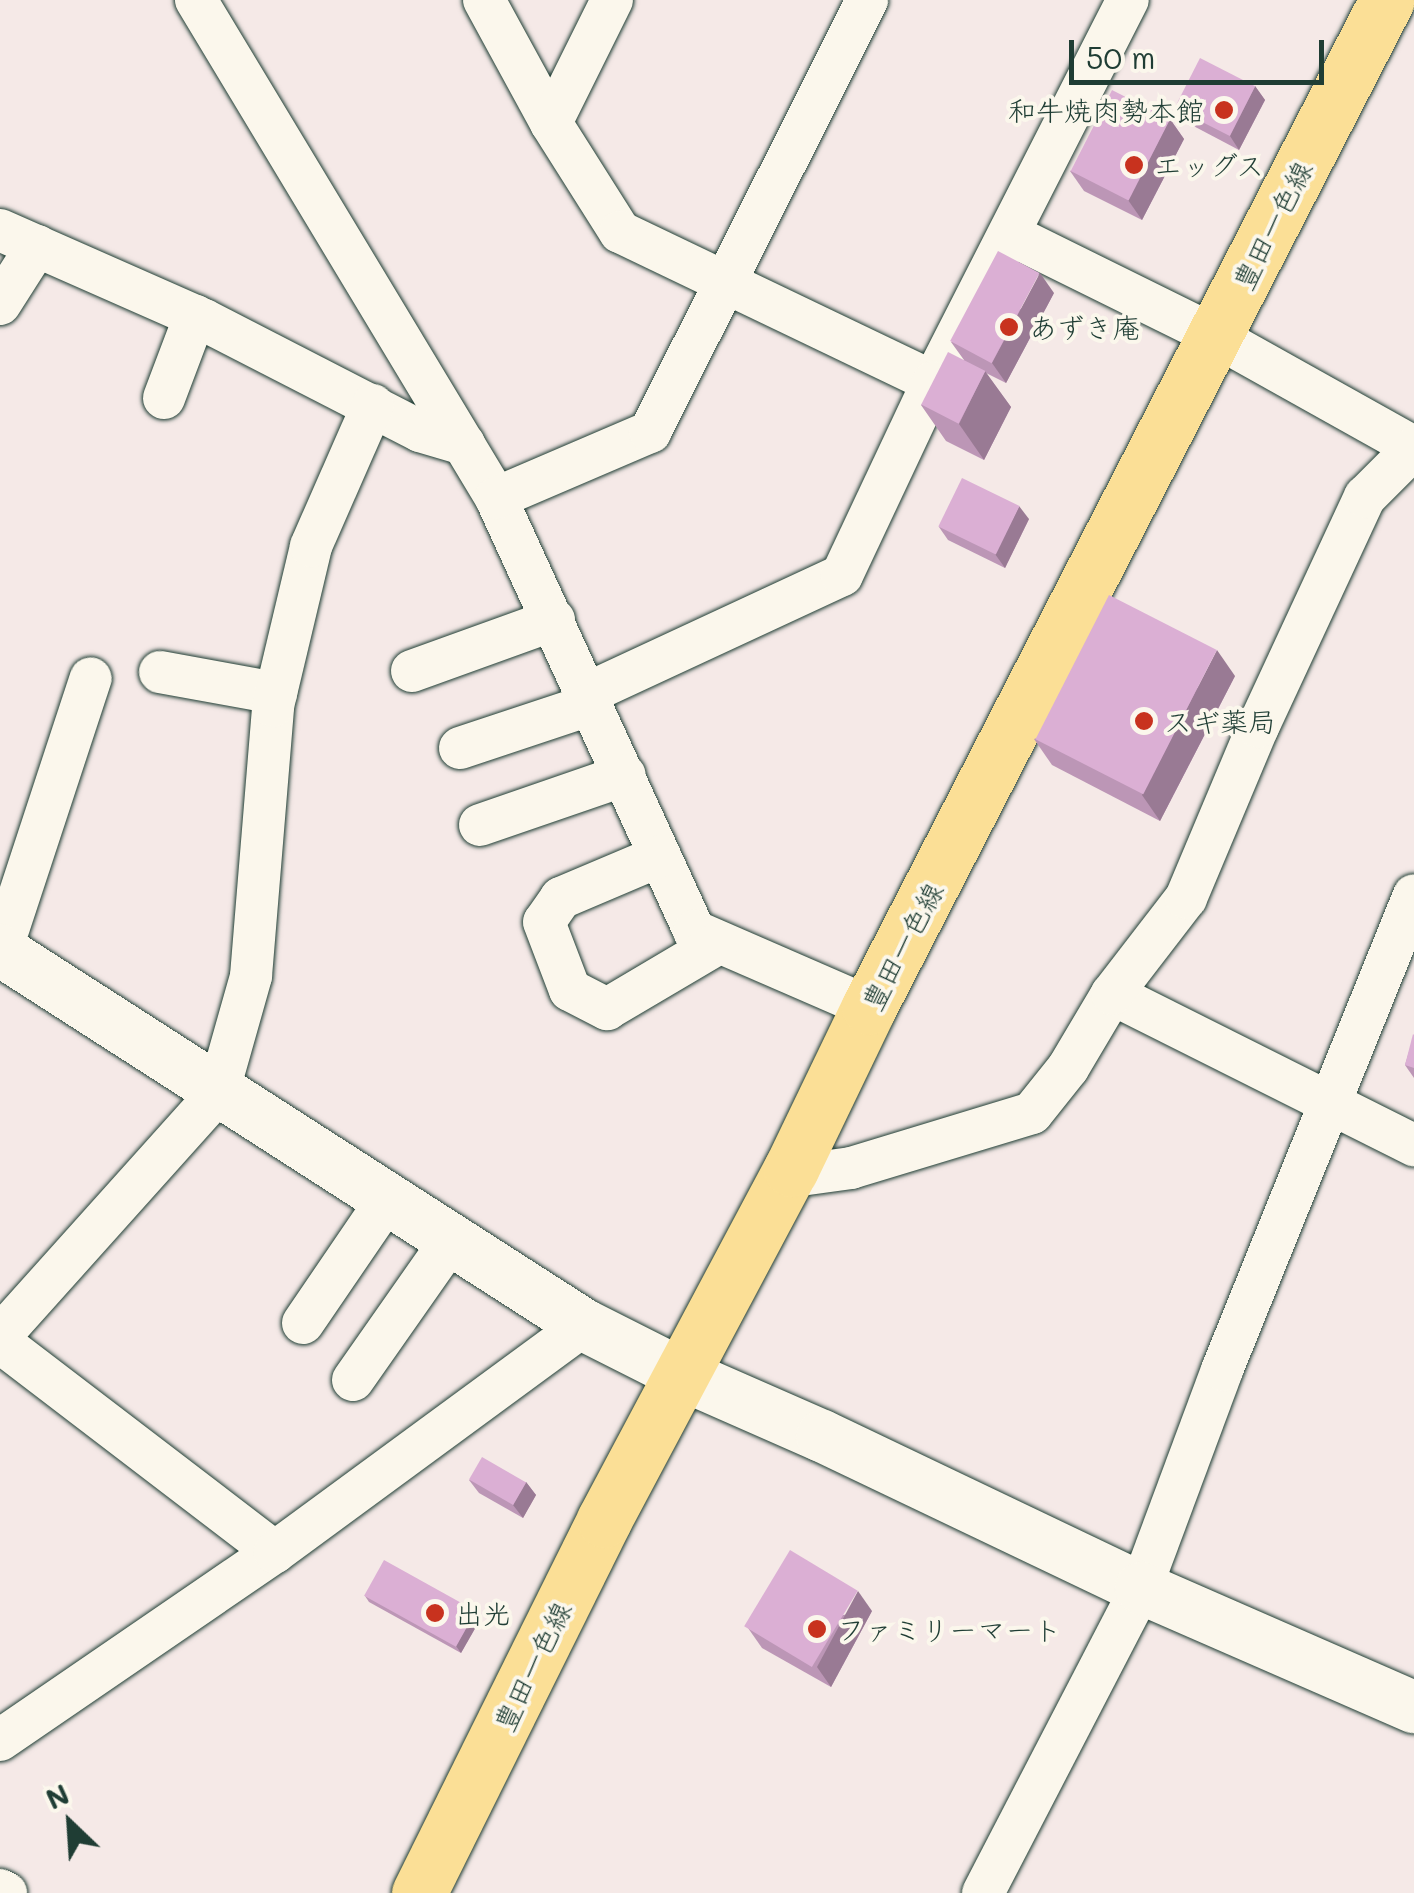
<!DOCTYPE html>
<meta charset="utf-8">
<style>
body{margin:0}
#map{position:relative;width:1414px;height:1893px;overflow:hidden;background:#f5e9e7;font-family:Mali,"Klee One",sans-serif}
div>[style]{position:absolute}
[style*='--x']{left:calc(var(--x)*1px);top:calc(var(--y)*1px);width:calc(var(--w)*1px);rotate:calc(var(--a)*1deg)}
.roads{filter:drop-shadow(0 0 2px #1f3d34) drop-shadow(0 0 2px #1f3d34)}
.minor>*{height:42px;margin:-21px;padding:0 21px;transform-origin:21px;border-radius:21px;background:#fbf7ec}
.tertiary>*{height:52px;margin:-26px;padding:0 26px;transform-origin:26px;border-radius:26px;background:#fbf7ec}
.primary>*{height:55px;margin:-27.5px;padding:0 27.5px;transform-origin:27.5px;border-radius:27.5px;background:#fbdf96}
.wall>*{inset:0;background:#bc96b6}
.shaded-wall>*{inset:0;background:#997a94}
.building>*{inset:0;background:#dbafd4;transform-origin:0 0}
.dots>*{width:28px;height:28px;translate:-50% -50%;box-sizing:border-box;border:5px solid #fbf7ec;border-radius:50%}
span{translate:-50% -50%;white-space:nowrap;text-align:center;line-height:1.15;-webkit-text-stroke:8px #fbf7ec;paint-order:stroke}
.poi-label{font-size:28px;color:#1f3d34}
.right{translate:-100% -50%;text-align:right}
.left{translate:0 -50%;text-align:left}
.street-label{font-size:28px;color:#1f3d34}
.north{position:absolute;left:20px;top:1773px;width:100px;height:100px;-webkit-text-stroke:8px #fbf7ec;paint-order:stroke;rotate:335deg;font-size:28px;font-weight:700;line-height:40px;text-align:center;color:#1f3d34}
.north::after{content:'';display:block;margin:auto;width:35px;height:45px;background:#1f3d34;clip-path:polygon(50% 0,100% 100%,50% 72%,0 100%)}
.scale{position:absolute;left:1069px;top:40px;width:255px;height:45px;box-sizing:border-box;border:5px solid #1f3d34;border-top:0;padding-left:12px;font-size:30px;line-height:35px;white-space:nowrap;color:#1f3d34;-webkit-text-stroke:8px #fbf7ec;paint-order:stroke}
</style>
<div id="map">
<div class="roads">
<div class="minor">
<i style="--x:196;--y:0;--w:581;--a:58.93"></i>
<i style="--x:496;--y:498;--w:476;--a:65.4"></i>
<i style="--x:694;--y:931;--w:191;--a:23.5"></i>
<i style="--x:484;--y:0;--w:140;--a:61.4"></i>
<i style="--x:551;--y:123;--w:129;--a:57.7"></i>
<i style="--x:620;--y:232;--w:347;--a:25.6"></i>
<i style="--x:933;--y:382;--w:429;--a:-63"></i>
<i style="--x:551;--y:123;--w:137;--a:-63.6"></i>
<i style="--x:0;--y:230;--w:223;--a:23.8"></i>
<i style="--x:204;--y:320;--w:243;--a:27.2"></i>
<i style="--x:420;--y:431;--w:46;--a:16.5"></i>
<i style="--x:1011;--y:235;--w:228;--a:26.3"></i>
<i style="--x:1215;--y:336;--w:228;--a:29.2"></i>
<i style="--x:0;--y:304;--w:69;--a:-57.5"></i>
<i style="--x:164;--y:398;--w:88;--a:-69.3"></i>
<i style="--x:496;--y:498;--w:168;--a:-23.2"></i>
<i style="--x:650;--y:432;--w:483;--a:-63.3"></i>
<i style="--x:412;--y:671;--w:151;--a:-19.8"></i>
<i style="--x:160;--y:672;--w:118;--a:10.3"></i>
<i style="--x:586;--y:694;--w:282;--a:-24.9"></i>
<i style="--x:842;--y:575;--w:213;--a:-64.8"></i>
<i style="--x:460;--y:748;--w:136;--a:-18.4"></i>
<i style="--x:480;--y:825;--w:153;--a:-19"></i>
<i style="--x:660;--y:856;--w:108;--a:157"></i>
<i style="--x:561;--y:898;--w:29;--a:125"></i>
<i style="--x:544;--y:922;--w:73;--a:69.1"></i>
<i style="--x:570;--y:990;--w:42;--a:27.2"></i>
<i style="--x:607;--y:1009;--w:128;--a:-30.6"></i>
<i style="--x:1;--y:951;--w:287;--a:-71.8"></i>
<i style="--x:1112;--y:994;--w:338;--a:26.6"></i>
<i style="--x:786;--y:1177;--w:66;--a:-7.9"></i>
<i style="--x:851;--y:1168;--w:189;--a:-16.9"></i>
<i style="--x:1032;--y:1113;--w:58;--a:-51.3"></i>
<i style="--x:1068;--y:1068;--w:86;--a:-59.3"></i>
<i style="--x:1112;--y:994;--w:121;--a:-52.4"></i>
<i style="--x:1186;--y:898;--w:186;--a:-67.2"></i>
<i style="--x:1258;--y:727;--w:254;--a:-65.1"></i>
<i style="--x:1365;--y:497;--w:69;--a:-45"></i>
<i style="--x:303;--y:1323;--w:149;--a:-55.7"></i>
<i style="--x:0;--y:1336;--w:326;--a:-48.1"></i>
<i style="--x:218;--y:1093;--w:122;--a:-74.2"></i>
<i style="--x:251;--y:976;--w:271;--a:-85.3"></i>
<i style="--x:273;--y:706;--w:164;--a:-76.6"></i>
<i style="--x:311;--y:546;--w:154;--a:-66.3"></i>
<i style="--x:0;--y:1342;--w:346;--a:37.4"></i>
<i style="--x:353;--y:1380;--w:171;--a:-55"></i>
<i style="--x:0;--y:1740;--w:333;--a:-34.4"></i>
<i style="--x:275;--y:1552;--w:383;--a:-36.3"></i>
<i style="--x:0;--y:1890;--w:7;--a:27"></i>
<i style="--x:983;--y:1893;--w:343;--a:-62.6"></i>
<i style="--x:1141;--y:1588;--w:233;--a:-69.6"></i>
<i style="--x:1222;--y:1370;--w:512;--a:-67.99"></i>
</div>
<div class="tertiary">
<i style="--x:0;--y:950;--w:694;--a:32.71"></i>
<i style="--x:584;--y:1325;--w:111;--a:26.8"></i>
<i style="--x:683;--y:1375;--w:152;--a:23.7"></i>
<i style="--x:822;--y:1436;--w:353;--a:25.5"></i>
<i style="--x:1141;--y:1588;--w:298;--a:23.6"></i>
</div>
<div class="primary">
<i style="--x:419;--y:1893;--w:416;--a:-63.6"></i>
<i style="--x:604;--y:1520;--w:398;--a:-62"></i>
<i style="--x:791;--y:1169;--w:180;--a:-64.3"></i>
<i style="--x:869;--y:1007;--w:1132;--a:-62.78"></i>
</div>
</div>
<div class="wall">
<i style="clip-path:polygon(1255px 86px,1265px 100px,1239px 150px,1184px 121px,1174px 108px)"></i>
<i style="clip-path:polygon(1170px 119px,1184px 139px,1142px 220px,1084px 191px,1070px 171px)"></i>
<i style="clip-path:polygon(1054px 293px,1006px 383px,986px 373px,1011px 407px,984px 460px,946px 441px,921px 405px,964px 360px,951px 342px)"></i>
<i style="clip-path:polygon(1029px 519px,1005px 568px,948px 540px,939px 527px)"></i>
<i style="clip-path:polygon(1235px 676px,1160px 821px,1052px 765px,1034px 739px)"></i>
<i style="clip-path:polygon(1414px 1035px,1414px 1078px,1405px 1065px)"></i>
<i style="clip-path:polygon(469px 1480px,526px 1482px,536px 1495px,523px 1518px,479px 1493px)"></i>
<i style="clip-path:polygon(365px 1596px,481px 1618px,461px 1653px,369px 1602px)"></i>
<i style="clip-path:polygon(872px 1611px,831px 1687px,762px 1648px,748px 1628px)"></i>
</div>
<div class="shaded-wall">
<i style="clip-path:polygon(1255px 86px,1265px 100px,1239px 150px,1230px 136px)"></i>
<i style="clip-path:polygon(1170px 119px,1184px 139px,1142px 220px,1128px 200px)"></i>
<i style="clip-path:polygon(1040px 273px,1054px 293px,1006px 383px,992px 363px)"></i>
<i style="clip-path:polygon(985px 371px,1011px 407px,984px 460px,959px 424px)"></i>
<i style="clip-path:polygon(1019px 506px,1029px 519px,1005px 568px,995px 554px)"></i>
<i style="clip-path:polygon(1217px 650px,1235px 676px,1160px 821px,1142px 795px)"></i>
<i style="clip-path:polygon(526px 1482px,536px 1495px,523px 1518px,513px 1505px)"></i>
<i style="clip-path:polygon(858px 1591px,872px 1611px,831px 1687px,817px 1667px)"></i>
<i style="clip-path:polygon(476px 1611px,481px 1618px,461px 1653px,456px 1646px)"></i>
</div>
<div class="building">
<i style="left:1200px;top:58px;width:62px;height:56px;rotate:27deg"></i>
<i style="left:1112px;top:90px;width:65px;height:91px;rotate:27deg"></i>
<i style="left:998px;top:251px;width:47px;height:102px;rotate:28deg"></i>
<i style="left:948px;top:352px;width:42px;height:59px;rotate:27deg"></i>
<i style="left:962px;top:478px;width:64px;height:54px;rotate:26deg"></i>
<i style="left:1109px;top:595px;width:121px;height:162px;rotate:27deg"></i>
<i style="clip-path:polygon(1413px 1034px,1414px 1035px,1414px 1068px,1405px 1065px)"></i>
<i style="left:482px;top:1457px;width:51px;height:26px;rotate:30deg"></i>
<i style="left:790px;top:1550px;width:79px;height:89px;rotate:31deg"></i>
<i style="left:384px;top:1560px;width:105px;height:41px;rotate:29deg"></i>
</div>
<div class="dots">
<i style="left:1224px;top:110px;background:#c8321e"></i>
<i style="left:1134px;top:165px;background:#c8321e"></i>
<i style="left:1009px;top:327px;background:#c8321e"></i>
<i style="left:1144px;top:721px;background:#c8321e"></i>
<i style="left:435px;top:1613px;background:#c8321e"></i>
<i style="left:817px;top:1629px;background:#c8321e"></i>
</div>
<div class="poi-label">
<span class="right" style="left:1204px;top:110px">和牛焼肉勢本館</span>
<span class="left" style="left:1154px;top:165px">エッグス</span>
<span class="left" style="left:1029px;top:327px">あずき庵</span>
<span class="left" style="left:1164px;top:721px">スギ薬局</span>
<span class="left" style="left:455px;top:1613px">出光</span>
<span class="left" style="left:837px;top:1629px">ファミリーマート</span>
</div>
<div class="street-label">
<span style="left:1272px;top:225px;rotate:-63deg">豊田一色線</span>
<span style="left:902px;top:946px;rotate:-62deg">豊田一色線</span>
<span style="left:532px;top:1666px;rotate:-64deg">豊田一色線</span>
</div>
<div class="north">N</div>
<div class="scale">50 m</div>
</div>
